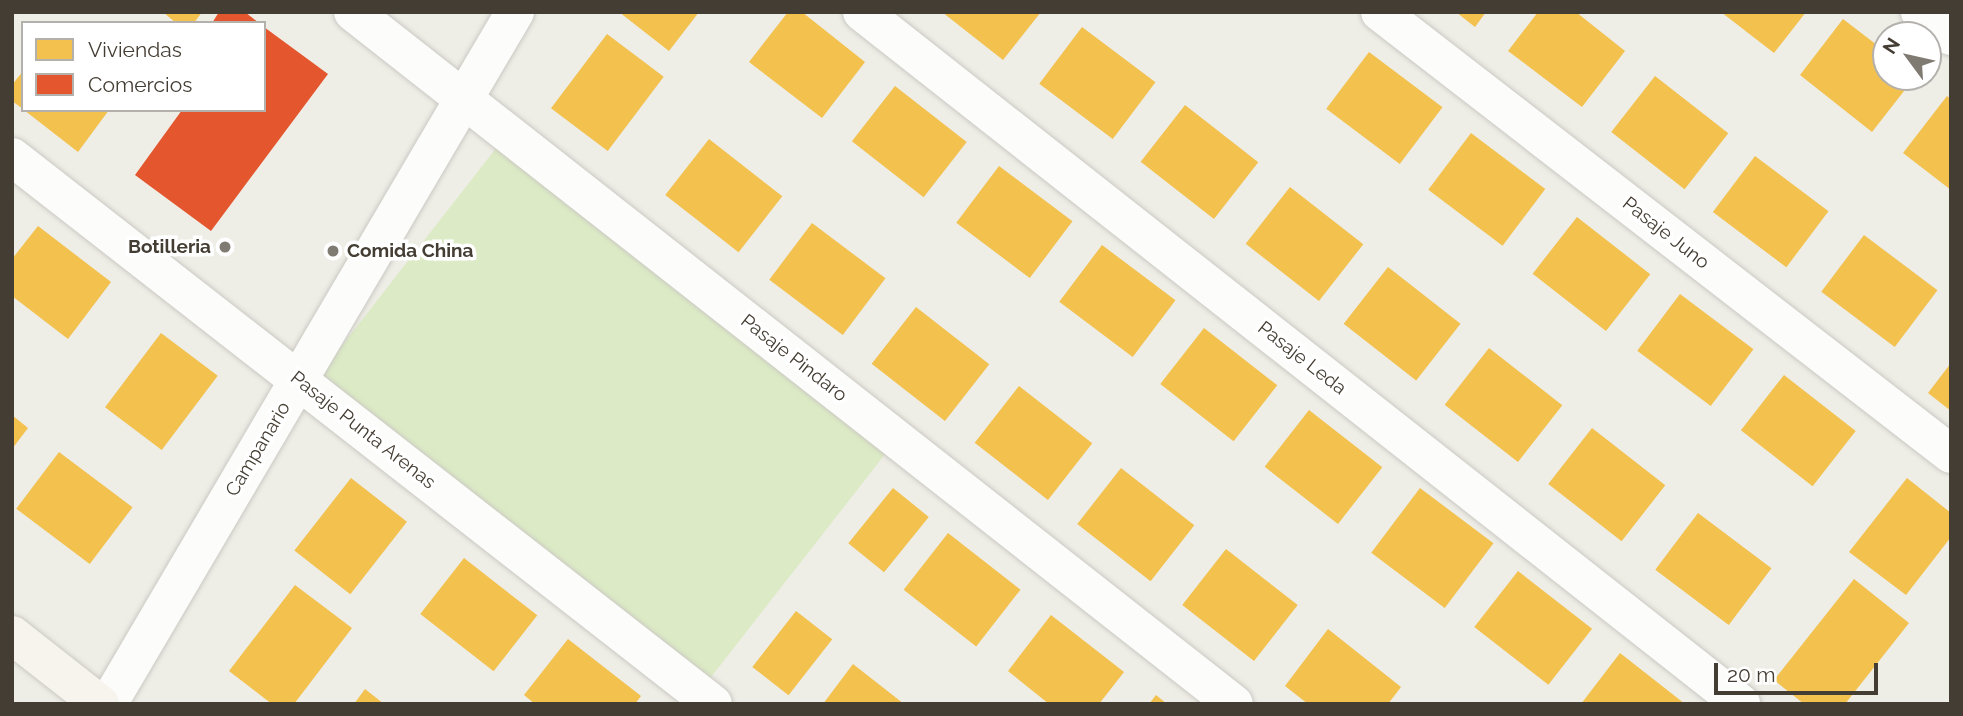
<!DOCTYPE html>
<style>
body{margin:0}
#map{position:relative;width:1963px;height:716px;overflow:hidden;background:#eeede6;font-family:Raleway,sans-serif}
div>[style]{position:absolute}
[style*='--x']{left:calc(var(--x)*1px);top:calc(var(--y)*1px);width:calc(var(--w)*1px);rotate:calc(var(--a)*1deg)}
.green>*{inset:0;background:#dcebc5;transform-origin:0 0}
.homes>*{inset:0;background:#f2c14e;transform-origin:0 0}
.shops>*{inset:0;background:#e4572e}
.roads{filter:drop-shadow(0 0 2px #cbc9c3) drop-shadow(0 0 2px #cbc9c3)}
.street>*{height:38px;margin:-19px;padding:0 19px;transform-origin:19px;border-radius:19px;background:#fcfcfb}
.secondary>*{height:38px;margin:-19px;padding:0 19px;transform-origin:19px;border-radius:19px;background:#f6f4ed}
.dots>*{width:19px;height:19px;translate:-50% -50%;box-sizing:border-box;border:4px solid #fff;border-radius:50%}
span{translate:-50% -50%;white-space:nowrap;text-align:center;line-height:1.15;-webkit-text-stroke:7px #fff;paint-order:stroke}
.street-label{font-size:19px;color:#443d33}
.poi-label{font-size:19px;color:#443d33;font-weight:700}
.right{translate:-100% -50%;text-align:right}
.left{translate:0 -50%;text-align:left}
.frame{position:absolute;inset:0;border:14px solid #443d33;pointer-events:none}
.legend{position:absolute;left:21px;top:21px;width:245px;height:91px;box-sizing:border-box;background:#fff;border:2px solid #b4b1ad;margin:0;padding:9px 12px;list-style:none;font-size:21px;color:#443d33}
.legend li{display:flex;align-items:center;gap:14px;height:35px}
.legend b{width:35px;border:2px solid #b4b1ad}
.north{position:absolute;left:1872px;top:21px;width:70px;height:70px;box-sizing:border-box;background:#fff;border:2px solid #b4b1ad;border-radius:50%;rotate:303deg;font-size:19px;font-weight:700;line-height:28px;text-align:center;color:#443d33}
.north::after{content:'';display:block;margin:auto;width:24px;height:32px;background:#807b72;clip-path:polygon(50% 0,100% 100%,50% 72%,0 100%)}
.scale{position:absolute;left:1714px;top:663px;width:164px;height:32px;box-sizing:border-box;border:4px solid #443d33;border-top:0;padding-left:9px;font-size:21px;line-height:24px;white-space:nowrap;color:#443d33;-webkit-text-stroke:5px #fff;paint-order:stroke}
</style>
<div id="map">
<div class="green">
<i style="left:497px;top:147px;width:495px;height:293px;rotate:38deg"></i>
</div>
<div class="homes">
<i style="clip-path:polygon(163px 12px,202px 12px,194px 23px,176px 23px)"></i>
<i style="clip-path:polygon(619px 12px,699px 12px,669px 51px)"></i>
<i style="clip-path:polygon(788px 12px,802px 12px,865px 62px,822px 118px,749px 62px)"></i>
<i style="clip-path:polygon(942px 12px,1041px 12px,1003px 60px)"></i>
<i style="clip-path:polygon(1456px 12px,1486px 12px,1475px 27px)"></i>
<i style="clip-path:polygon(1538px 12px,1576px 12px,1625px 51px,1582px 107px,1508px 51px)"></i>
<i style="clip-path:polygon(1721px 12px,1806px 12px,1774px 53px)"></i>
<i style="clip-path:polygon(1843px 19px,1886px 52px,1886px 77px,1915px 77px,1872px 132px,1800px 75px)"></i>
<i style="left:1082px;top:27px;width:92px;height:71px;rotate:37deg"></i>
<i style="left:607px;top:34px;width:71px;height:93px;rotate:37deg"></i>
<i style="left:1369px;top:52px;width:92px;height:71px;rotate:37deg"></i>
<i style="clip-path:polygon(23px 71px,23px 109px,12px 101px,12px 85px)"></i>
<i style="left:1655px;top:76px;width:93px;height:71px;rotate:38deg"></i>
<i style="left:895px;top:86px;width:91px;height:70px;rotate:38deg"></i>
<i style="clip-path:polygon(1947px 96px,1951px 99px,1951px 190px,1903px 153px)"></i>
<i style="left:1185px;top:105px;width:93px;height:72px;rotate:38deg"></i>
<i style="clip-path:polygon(24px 110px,109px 110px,78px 152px)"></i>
<i style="left:1471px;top:133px;width:93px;height:71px;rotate:37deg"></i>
<i style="left:709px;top:139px;width:93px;height:71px;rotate:38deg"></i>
<i style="left:1755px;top:156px;width:92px;height:70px;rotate:37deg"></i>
<i style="left:999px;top:166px;width:92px;height:71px;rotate:37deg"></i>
<i style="left:1290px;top:187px;width:93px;height:72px;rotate:38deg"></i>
<i style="left:1577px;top:217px;width:93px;height:72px;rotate:38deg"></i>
<i style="left:812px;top:223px;width:92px;height:71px;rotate:37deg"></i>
<i style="clip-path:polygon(38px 226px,111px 282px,68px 339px,12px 296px,12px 259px)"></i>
<i style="left:1864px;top:235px;width:92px;height:71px;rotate:37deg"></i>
<i style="left:1102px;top:245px;width:92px;height:71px;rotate:37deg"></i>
<i style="left:1388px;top:267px;width:92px;height:72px;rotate:38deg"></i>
<i style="left:1680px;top:294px;width:92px;height:71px;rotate:37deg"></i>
<i style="left:916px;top:307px;width:93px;height:72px;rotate:38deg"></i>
<i style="left:1204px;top:328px;width:93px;height:71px;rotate:38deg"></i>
<i style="left:161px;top:333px;width:71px;height:93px;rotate:37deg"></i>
<i style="left:1489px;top:348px;width:93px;height:72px;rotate:38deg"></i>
<i style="clip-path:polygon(1951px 363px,1951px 411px,1928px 393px)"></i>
<i style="left:1784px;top:375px;width:91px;height:70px;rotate:38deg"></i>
<i style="left:1019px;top:386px;width:93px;height:72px;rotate:38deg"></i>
<i style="left:1309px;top:410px;width:93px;height:72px;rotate:38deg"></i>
<i style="clip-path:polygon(12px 415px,28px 428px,12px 449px)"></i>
<i style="left:1592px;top:428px;width:93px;height:71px;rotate:38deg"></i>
<i style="left:59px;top:452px;width:92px;height:71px;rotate:37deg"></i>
<i style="left:1121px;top:468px;width:93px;height:71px;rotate:38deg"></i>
<i style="left:351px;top:478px;width:71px;height:92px;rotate:38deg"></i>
<i style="clip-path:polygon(1907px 478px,1951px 513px,1951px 537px,1906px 595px,1849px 552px)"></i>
<i style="left:893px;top:488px;width:46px;height:71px;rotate:39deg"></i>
<i style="left:1420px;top:488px;width:92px;height:81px;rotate:37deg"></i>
<i style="left:1698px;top:513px;width:92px;height:71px;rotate:37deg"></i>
<i style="left:948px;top:533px;width:92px;height:72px;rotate:38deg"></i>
<i style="left:1226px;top:549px;width:91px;height:71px;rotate:38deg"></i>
<i style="left:464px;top:558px;width:93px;height:71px;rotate:38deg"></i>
<i style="left:1518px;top:571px;width:94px;height:71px;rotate:38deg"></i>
<i style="clip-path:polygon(1854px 579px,1909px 623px,1845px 704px,1804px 704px,1774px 680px)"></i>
<i style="clip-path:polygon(295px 585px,352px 628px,294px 704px,272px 704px,229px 671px)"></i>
<i style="left:796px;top:611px;width:46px;height:71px;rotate:38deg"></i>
<i style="clip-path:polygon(1051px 615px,1124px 672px,1099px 704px,1049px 704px,1008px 671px)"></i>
<i style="clip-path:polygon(1328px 629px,1401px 687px,1388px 704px,1308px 704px,1285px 686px)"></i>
<i style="clip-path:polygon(568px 639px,641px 696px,635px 704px,535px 704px,524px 695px)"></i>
<i style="clip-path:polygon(1620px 653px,1657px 682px,1685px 704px,1581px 704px)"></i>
<i style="clip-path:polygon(853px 664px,890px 693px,904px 704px,823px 704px)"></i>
<i style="clip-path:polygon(365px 689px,384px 704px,354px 704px)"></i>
<i style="clip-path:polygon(1156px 695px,1167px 704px,1149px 704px)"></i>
</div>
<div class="shops">
<i style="clip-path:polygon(219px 12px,245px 12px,259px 23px,212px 23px)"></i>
<i style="clip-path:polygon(264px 27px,328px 74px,211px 231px,135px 175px,182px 110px,264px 110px)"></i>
</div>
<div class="roads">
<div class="street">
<i style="--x:353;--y:12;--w:1120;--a:38.15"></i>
<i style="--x:862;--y:12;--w:1119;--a:38.21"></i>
<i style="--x:1380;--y:12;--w:722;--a:37.74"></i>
<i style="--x:1920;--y:12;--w:39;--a:38"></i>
<i style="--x:12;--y:157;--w:889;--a:37.97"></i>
<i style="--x:108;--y:704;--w:803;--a:-59.54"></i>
</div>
<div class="secondary">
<i style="--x:12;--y:635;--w:112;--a:38.1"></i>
</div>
</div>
<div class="dots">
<i style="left:225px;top:247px;background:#807b72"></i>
<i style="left:333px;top:251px;background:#807b72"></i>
</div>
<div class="street-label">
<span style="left:1666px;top:233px;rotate:38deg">Pasaje Juno</span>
<span style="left:794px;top:358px;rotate:38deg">Pasaje Pindaro</span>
<span style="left:1302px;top:358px;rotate:38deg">Pasaje Leda</span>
<span style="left:363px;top:430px;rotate:38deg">Pasaje Punta Arenas</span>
<span style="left:258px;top:449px;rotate:-59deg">Campanario</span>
</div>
<div class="poi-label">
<span class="right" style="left:211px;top:247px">Botilleria</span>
<span class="left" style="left:347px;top:251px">Comida China</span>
</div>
<div class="frame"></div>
<ul class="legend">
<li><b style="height:19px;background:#f2c14e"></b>Viviendas</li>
<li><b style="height:19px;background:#e4572e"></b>Comercios</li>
</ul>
<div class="north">N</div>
<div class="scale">20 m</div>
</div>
